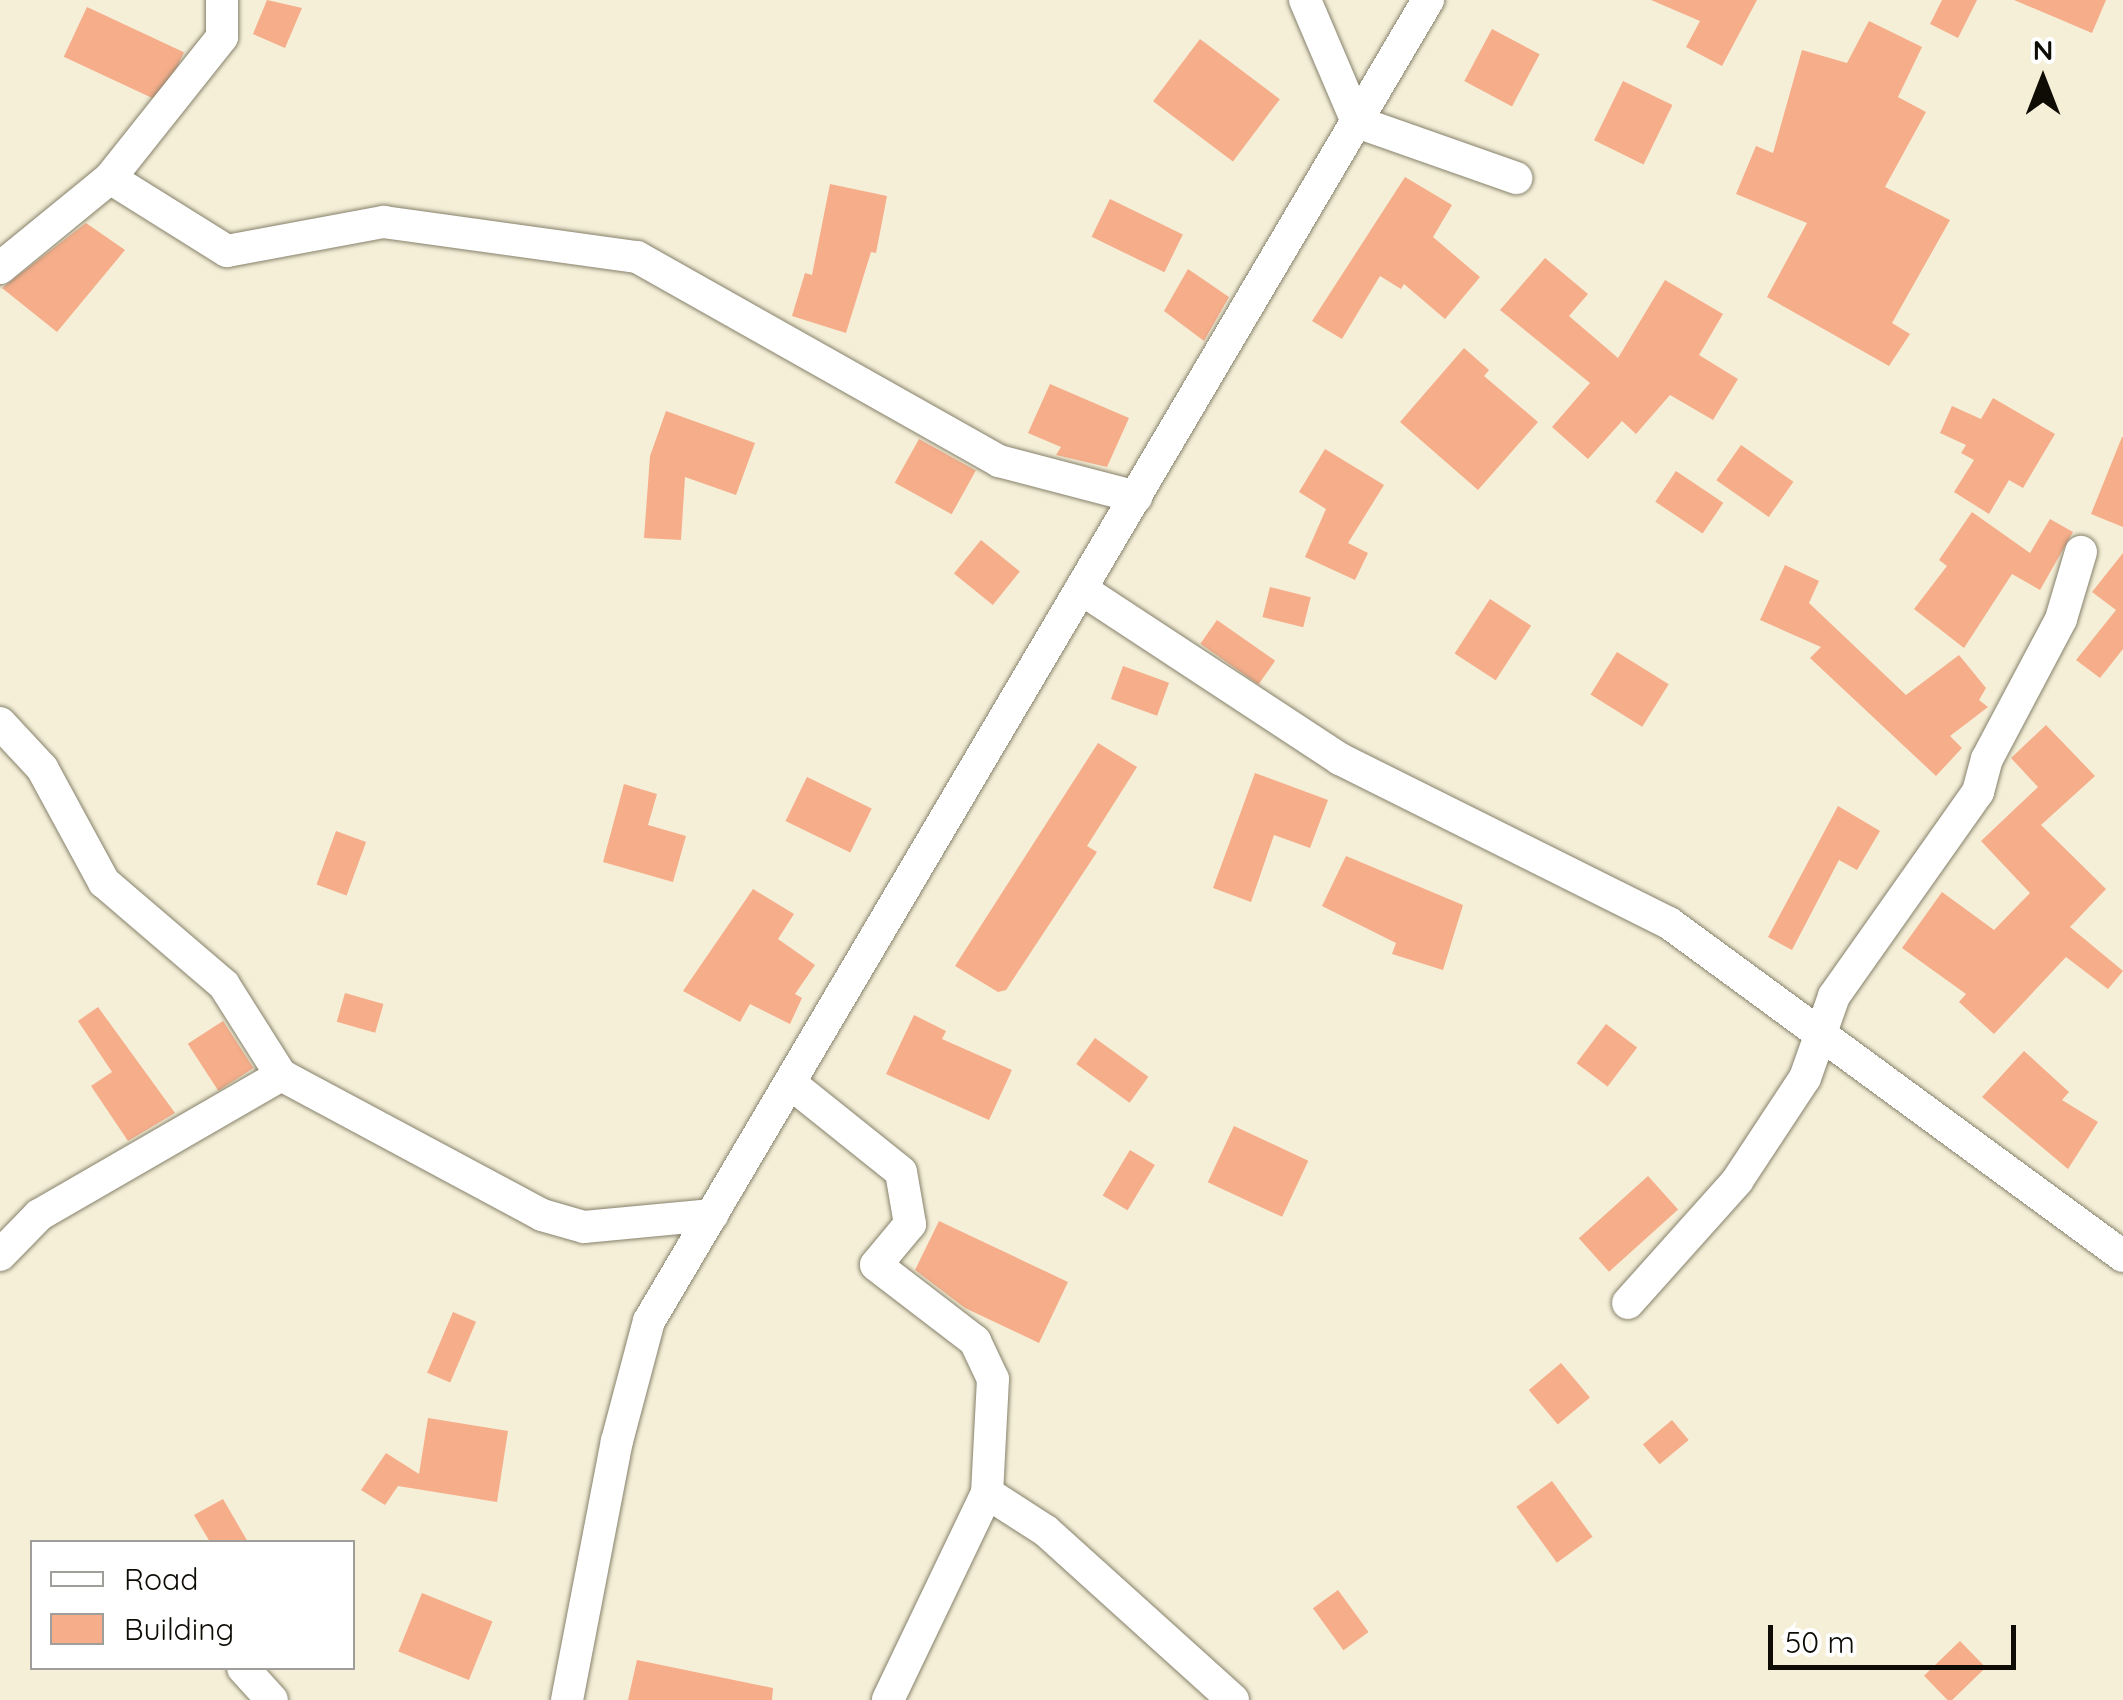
<!DOCTYPE html>
<style>
body{margin:0}
#map{position:relative;width:2123px;height:1700px;overflow:hidden;background:#f5efd8;font-family:Quicksand,sans-serif}
div>[style]{position:absolute}
[style*='--x']{left:calc(var(--x)*1px);top:calc(var(--y)*1px);width:calc(var(--w)*1px);rotate:calc(var(--a)*1deg)}
.building>*{inset:0;background:#f5ad8a;transform-origin:0 0}
.roads{filter:drop-shadow(0 0 2px #86816b) drop-shadow(0 0 2px #86816b)}
.street>*{height:32px;margin:-16px;padding:0 16px;transform-origin:16px;border-radius:16px;background:#fff}
span{translate:-50% -50%;white-space:nowrap;text-align:center;line-height:1.15;-webkit-text-stroke:10px #fff;paint-order:stroke}
.legend{position:absolute;left:30px;top:1540px;width:325px;height:130px;box-sizing:border-box;background:#fff;border:2px solid #9f9e9b;margin:0;padding:12px 18px;list-style:none;font-size:30px;color:#0e0c05}
.legend li{display:flex;align-items:center;gap:20px;height:50px}
.legend b{width:50px;border:2px solid #9f9e9b}
.north{position:absolute;left:1993px;top:30px;width:100px;height:100px;-webkit-text-stroke:8px #fff;paint-order:stroke;rotate:0deg;font-size:28px;font-weight:700;line-height:40px;text-align:center;color:#0e0c05}
.north::after{content:'';display:block;margin:auto;width:35px;height:45px;background:#0e0c05;clip-path:polygon(50% 0,100% 100%,50% 72%,0 100%)}
.scale{position:absolute;left:1768px;top:1625px;width:248px;height:45px;box-sizing:border-box;border:5px solid #0e0c05;border-top:0;padding-left:12px;font-size:30px;line-height:35px;white-space:nowrap;color:#0e0c05;-webkit-text-stroke:8px #fff;paint-order:stroke}
</style>
<div id="map">
<div class="building">
<i style="clip-path:polygon(267px 0,302px 8px,285px 48px,253px 34px)"></i>
<i style="clip-path:polygon(1651px 0,1757px 0,1722px 66px,1686px 47px,1700px 21px)"></i>
<i style="clip-path:polygon(1942px 0,1977px 0,1958px 38px,1930px 24px)"></i>
<i style="clip-path:polygon(2014px 0,2106px 0,2092px 33px)"></i>
<i style="left:87px;top:7px;width:107px;height:55px;rotate:25deg"></i>
<i style="clip-path:polygon(1869px 21px,1922px 47px,1898px 97px,1926px 112px,1885px 187px,1950px 220px,1892px 323px,1910px 334px,1889px 366px,1767px 297px,1807px 223px,1736px 194px,1756px 146px,1773px 153px,1802px 50px,1847px 63px)"></i>
<i style="left:1492px;top:29px;width:54px;height:59px;rotate:28deg"></i>
<i style="left:1200px;top:39px;width:100px;height:78px;rotate:37deg"></i>
<i style="left:1623px;top:81px;width:55px;height:66px;rotate:26deg"></i>
<i style="clip-path:polygon(1405px 177px,1452px 205px,1433px 237px,1480px 277px,1445px 319px,1404px 284px,1401px 289px,1380px 276px,1342px 339px,1312px 321px)"></i>
<i style="clip-path:polygon(830px 184px,887px 196px,876px 253px,871px 252px,846px 333px,792px 316px,805px 273px,812px 275px)"></i>
<i style="left:1110px;top:199px;width:81px;height:42px;rotate:26deg"></i>
<i style="clip-path:polygon(86px 223px,125px 250px,57px 332px,2px 288px)"></i>
<i style="clip-path:polygon(1545px 258px,1588px 294px,1569px 316px,1618px 358px,1665px 280px,1723px 314px,1699px 355px,1738px 379px,1713px 420px,1670px 395px,1636px 434px,1622px 421px,1588px 459px,1552px 427px,1590px 383px,1500px 310px)"></i>
<i style="clip-path:polygon(1188px 269px,1229px 297px,1204px 341px,1164px 311px)"></i>
<i style="clip-path:polygon(1464px 348px,1489px 370px,1484px 376px,1538px 422px,1478px 490px,1400px 422px)"></i>
<i style="clip-path:polygon(1050px 384px,1129px 418px,1107px 467px,1056px 455px,1061px 447px,1028px 433px)"></i>
<i style="clip-path:polygon(1993px 398px,2055px 434px,2023px 488px,2009px 480px,1989px 514px,1954px 492px,1974px 460px,1961px 453px,1966px 445px,1940px 433px,1952px 406px,1981px 419px)"></i>
<i style="clip-path:polygon(666px 411px,755px 443px,736px 495px,685px 477px,681px 540px,644px 538px,650px 456px)"></i>
<i style="clip-path:polygon(2122px 437px,2123px 437px,2123px 527px,2091px 514px)"></i>
<i style="left:919px;top:439px;width:65px;height:50px;rotate:29deg"></i>
<i style="left:1741px;top:445px;width:64px;height:43px;rotate:35deg"></i>
<i style="clip-path:polygon(1325px 449px,1384px 485px,1348px 543px,1368px 553px,1355px 580px,1305px 557px,1326px 509px,1299px 492px)"></i>
<i style="left:1676px;top:471px;width:57px;height:37px;rotate:34deg"></i>
<i style="clip-path:polygon(1972px 512px,2030px 553px,2050px 519px,2073px 532px,2040px 590px,2012px 574px,1964px 648px,1914px 609px,1947px 566px,1939px 560px)"></i>
<i style="left:981px;top:540px;width:50px;height:43px;rotate:39deg"></i>
<i style="clip-path:polygon(2123px 553px,2123px 649px,2100px 678px,2076px 660px,2116px 610px,2092px 592px)"></i>
<i style="clip-path:polygon(1785px 565px,1819px 581px,1809px 603px,1906px 695px,1959px 655px,1986px 688px,1979px 700px,1988px 707px,1950px 736px,1962px 748px,1936px 776px,1810px 658px,1821px 647px,1760px 620px)"></i>
<i style="left:1270px;top:587px;width:42px;height:31px;rotate:14deg"></i>
<i style="left:1490px;top:599px;width:49px;height:65px;rotate:33deg"></i>
<i style="left:1217px;top:620px;width:71px;height:29px;rotate:35deg"></i>
<i style="left:1617px;top:652px;width:61px;height:50px;rotate:32deg"></i>
<i style="left:1123px;top:666px;width:49px;height:35px;rotate:20deg"></i>
<i style="clip-path:polygon(2046px 725px,2095px 776px,2041px 825px,2106px 889px,2070px 927px,2123px 971px,2108px 989px,2066px 957px,1994px 1034px,1959px 1002px,1966px 994px,1902px 948px,1942px 892px,1994px 930px,2030px 893px,1981px 841px,2038px 787px,2011px 758px)"></i>
<i style="clip-path:polygon(1098px 743px,1137px 767px,1087px 846px,1097px 852px,1006px 990px,998px 992px,955px 966px)"></i>
<i style="clip-path:polygon(1255px 773px,1328px 800px,1310px 848px,1274px 835px,1251px 902px,1213px 888px)"></i>
<i style="left:807px;top:777px;width:72px;height:49px;rotate:26deg"></i>
<i style="clip-path:polygon(624px 784px,657px 794px,648px 825px,686px 836px,673px 882px,603px 862px)"></i>
<i style="clip-path:polygon(1838px 806px,1880px 831px,1857px 870px,1839px 860px,1792px 950px,1768px 937px)"></i>
<i style="left:336px;top:831px;width:32px;height:57px;rotate:20deg"></i>
<i style="clip-path:polygon(1346px 856px,1463px 905px,1443px 970px,1392px 954px,1396px 943px,1322px 906px)"></i>
<i style="clip-path:polygon(753px 889px,794px 914px,778px 939px,815px 965px,795px 994px,802px 998px,790px 1024px,750px 1004px,740px 1022px,683px 991px)"></i>
<i style="left:345px;top:993px;width:40px;height:30px;rotate:16deg"></i>
<i style="clip-path:polygon(98px 1007px,175px 1113px,128px 1141px,91px 1086px,112px 1072px,78px 1021px)"></i>
<i style="clip-path:polygon(914px 1015px,946px 1031px,942px 1039px,1012px 1070px,989px 1120px,886px 1074px)"></i>
<i style="left:223px;top:1021px;width:56px;height:42px;rotate:57deg"></i>
<i style="left:1606px;top:1024px;width:39px;height:49px;rotate:37deg"></i>
<i style="left:1095px;top:1038px;width:66px;height:32px;rotate:36deg"></i>
<i style="clip-path:polygon(2024px 1051px,2069px 1092px,2062px 1100px,2098px 1122px,2068px 1169px,1982px 1097px)"></i>
<i style="left:1234px;top:1126px;width:82px;height:62px;rotate:25deg"></i>
<i style="left:1130px;top:1150px;width:29px;height:53px;rotate:31deg"></i>
<i style="left:1648px;top:1176px;width:45px;height:93px;rotate:48deg"></i>
<i style="clip-path:polygon(939px 1221px,1068px 1282px,1039px 1343px,965px 1308px,915px 1270px)"></i>
<i style="left:453px;top:1312px;width:25px;height:66px;rotate:23deg"></i>
<i style="left:1561px;top:1363px;width:45px;height:42px;rotate:50deg"></i>
<i style="clip-path:polygon(428px 1418px,508px 1431px,497px 1502px,398px 1486px,385px 1505px,361px 1490px,386px 1453px,419px 1474px)"></i>
<i style="left:1672px;top:1420px;width:26px;height:38px;rotate:50deg"></i>
<i style="left:1552px;top:1481px;width:69px;height:44px;rotate:54deg"></i>
<i style="clip-path:polygon(223px 1499px,248px 1542px,210px 1542px,194px 1515px)"></i>
<i style="left:1338px;top:1590px;width:52px;height:31px;rotate:54deg"></i>
<i style="left:422px;top:1593px;width:76px;height:63px;rotate:22deg"></i>
<i style="left:1960px;top:1641px;width:37px;height:50px;rotate:46deg"></i>
<i style="clip-path:polygon(637px 1660px,773px 1688px,772px 1700px,628px 1700px)"></i>
</div>
<div class="roads">
<div class="street">
<i style="--x:1305;--y:0;--w:133;--a:66.9"></i>
<i style="--x:1357;--y:122;--w:169;--a:19.4"></i>
<i style="--x:110;--y:178;--w:138;--a:32"></i>
<i style="--x:227;--y:251;--w:160;--a:-10.5"></i>
<i style="--x:384;--y:222;--w:255;--a:7.9"></i>
<i style="--x:637;--y:257;--w:416;--a:29.4"></i>
<i style="--x:999;--y:461;--w:142;--a:14.7"></i>
<i style="--x:0;--y:268;--w:142;--a:-39.3"></i>
<i style="--x:110;--y:178;--w:180;--a:-51.5"></i>
<i style="--x:222;--y:37;--w:37;--a:-90"></i>
<i style="--x:1081;--y:589;--w:310;--a:33.3"></i>
<i style="--x:1340;--y:759;--w:368;--a:26.5"></i>
<i style="--x:1669;--y:923;--w:563;--a:36.26"></i>
<i style="--x:0;--y:723;--w:62;--a:47"></i>
<i style="--x:42;--y:768;--w:130;--a:61.5"></i>
<i style="--x:104;--y:882;--w:158;--a:40.6"></i>
<i style="--x:224;--y:985;--w:107;--a:57.7"></i>
<i style="--x:281;--y:1075;--w:296;--a:28.2"></i>
<i style="--x:542;--y:1215;--w:44;--a:15.9"></i>
<i style="--x:584;--y:1227;--w:129;--a:-5.4"></i>
<i style="--x:790;--y:1083;--w:142;--a:38.7"></i>
<i style="--x:901;--y:1172;--w:53;--a:80.2"></i>
<i style="--x:910;--y:1224;--w:53;--a:129.7"></i>
<i style="--x:876;--y:1265;--w:125;--a:37.5"></i>
<i style="--x:975;--y:1341;--w:42;--a:64.7"></i>
<i style="--x:993;--y:1379;--w:114;--a:93"></i>
<i style="--x:987;--y:1493;--w:229;--a:115.6"></i>
<i style="--x:0;--y:1255;--w:56;--a:-45.7"></i>
<i style="--x:39;--y:1215;--w:280;--a:-30"></i>
<i style="--x:1628;--y:1303;--w:164;--a:-48.2"></i>
<i style="--x:1737;--y:1181;--w:123;--a:-56.6"></i>
<i style="--x:1805;--y:1078;--w:87;--a:-70.5"></i>
<i style="--x:1834;--y:996;--w:250;--a:-54.8"></i>
<i style="--x:1978;--y:792;--w:34;--a:-75"></i>
<i style="--x:1987;--y:759;--w:158;--a:-62.1"></i>
<i style="--x:2061;--y:619;--w:70;--a:-73.4"></i>
<i style="--x:987;--y:1493;--w:70;--a:32.8"></i>
<i style="--x:1046;--y:1531;--w:252;--a:42.1"></i>
<i style="--x:243;--y:1668;--w:43;--a:47.8"></i>
<i style="--x:567;--y:1700;--w:264;--a:-79.1"></i>
<i style="--x:617;--y:1441;--w:124;--a:-75.1"></i>
<i style="--x:649;--y:1321;--w:1534;--a:-59.47"></i>
</div>
</div>
<ul class="legend">
<li><b style="height:12px;background:#fff"></b>Road</li>
<li><b style="height:28px;background:#f5ad8a"></b>Building</li>
</ul>
<div class="north">N</div>
<div class="scale">50 m</div>
</div>
